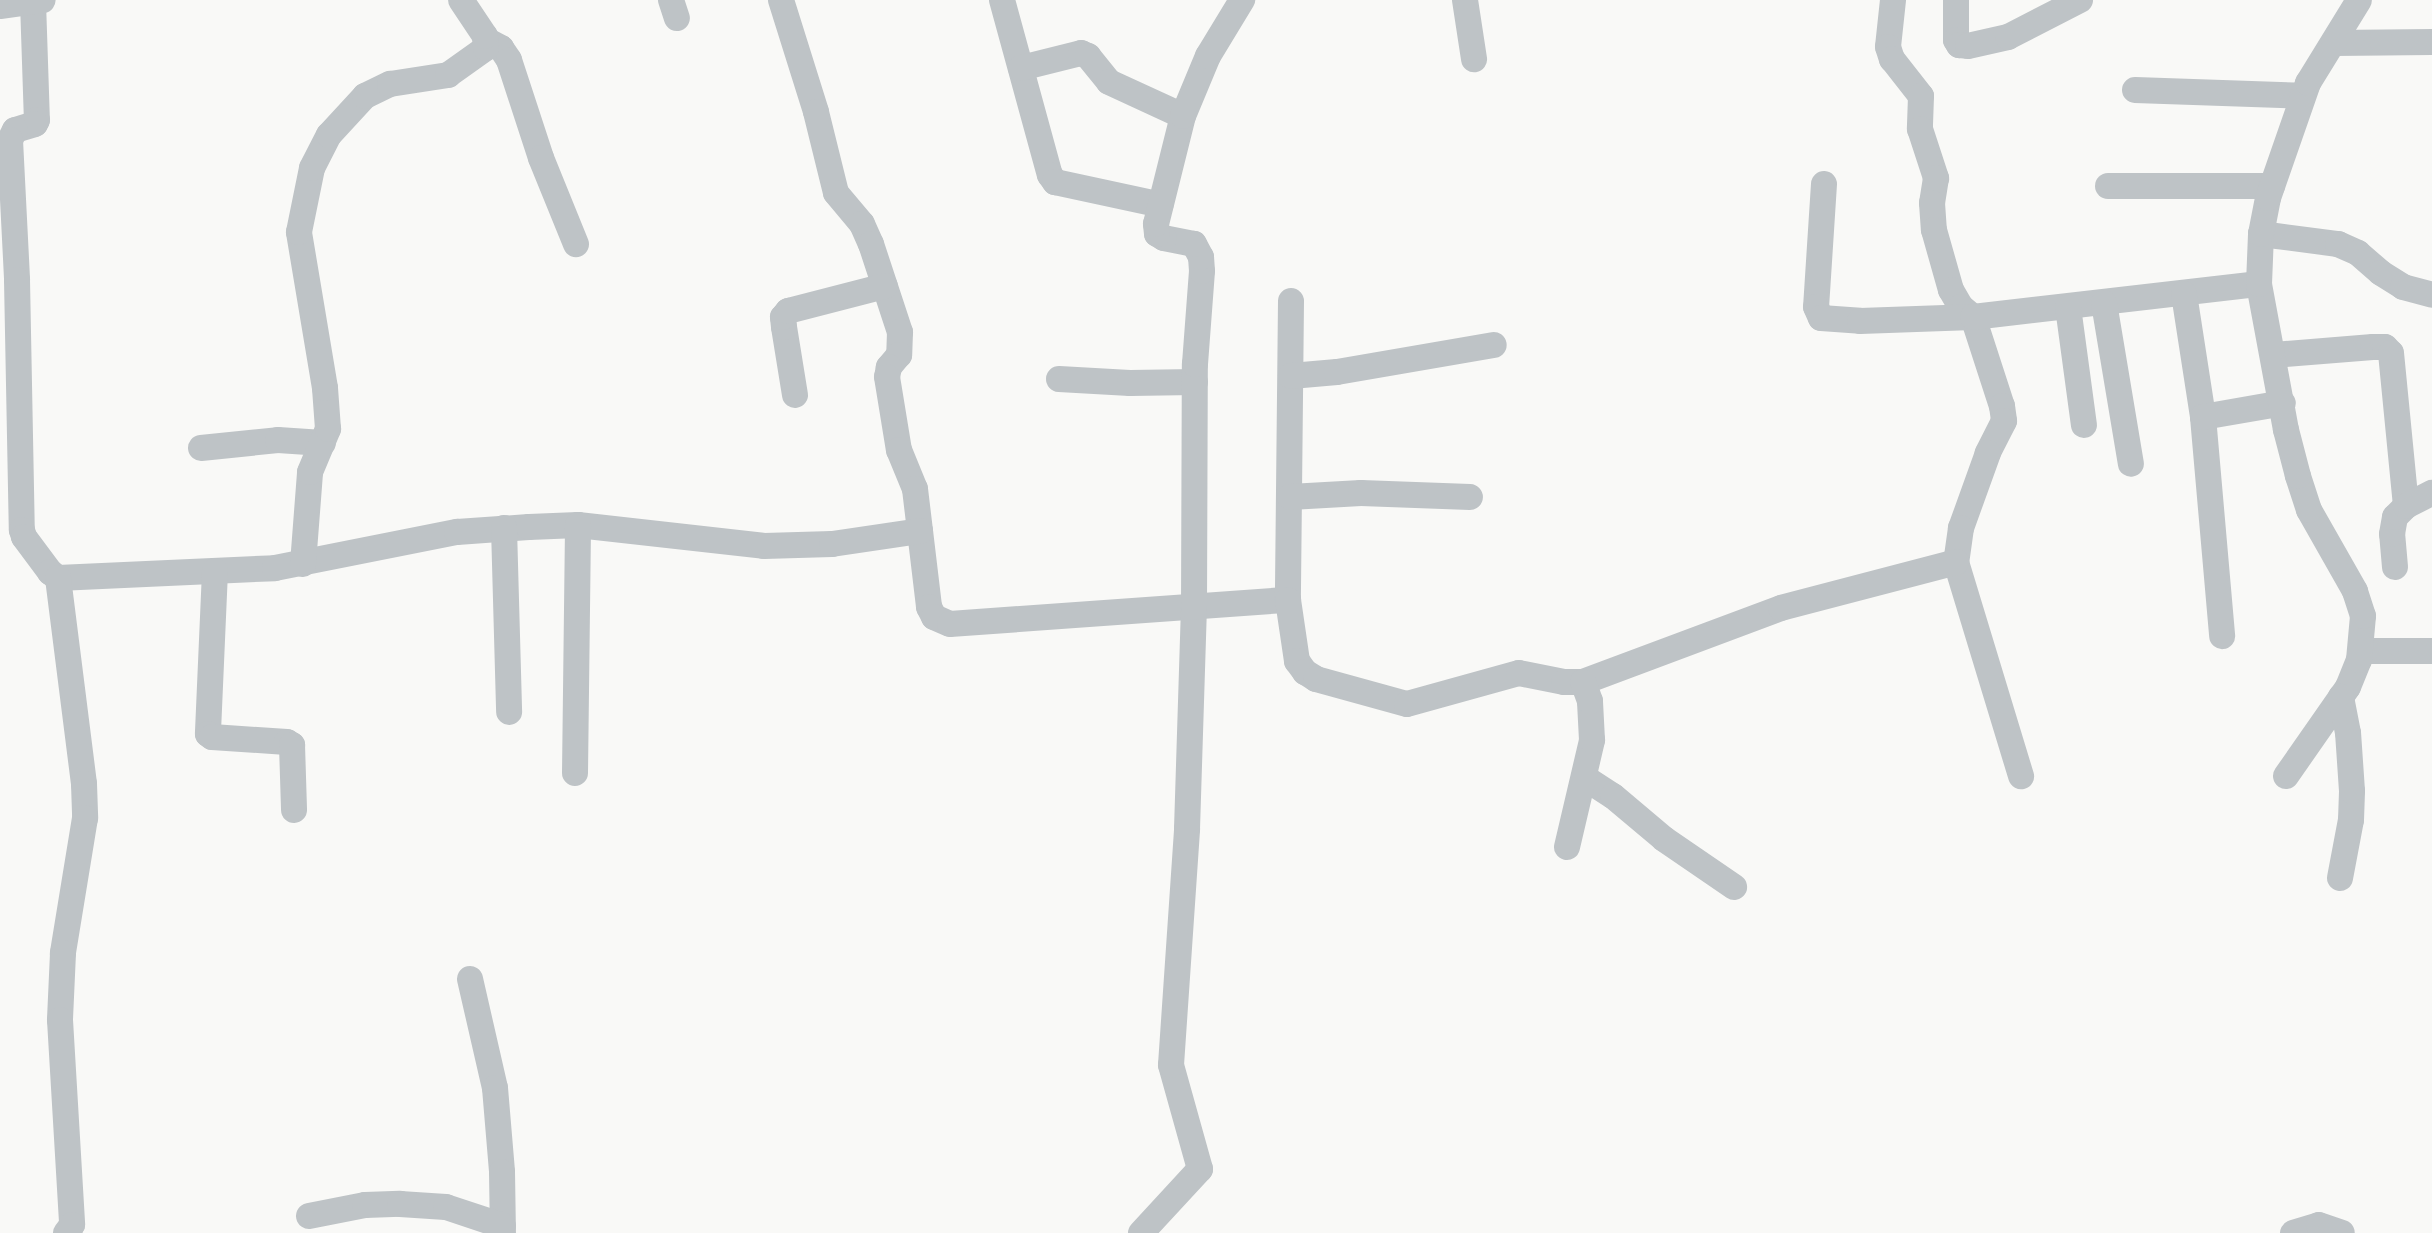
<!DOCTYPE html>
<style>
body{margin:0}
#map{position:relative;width:2432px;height:1233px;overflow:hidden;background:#f9f9f7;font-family:Lato,sans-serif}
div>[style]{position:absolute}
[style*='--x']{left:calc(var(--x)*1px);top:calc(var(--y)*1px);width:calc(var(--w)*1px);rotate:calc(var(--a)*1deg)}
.minor>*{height:26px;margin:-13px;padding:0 13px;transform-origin:13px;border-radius:13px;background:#bec3c6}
span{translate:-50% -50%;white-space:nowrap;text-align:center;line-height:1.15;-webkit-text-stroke:7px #fff;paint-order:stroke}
</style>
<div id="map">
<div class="minor">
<i style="--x:671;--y:0;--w:19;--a:72"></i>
<i style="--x:781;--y:0;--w:117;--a:72.6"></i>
<i style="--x:816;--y:112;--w:83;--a:76.1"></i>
<i style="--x:836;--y:193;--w:40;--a:50"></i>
<i style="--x:862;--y:224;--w:22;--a:66"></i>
<i style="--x:871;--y:244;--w:93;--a:71.8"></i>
<i style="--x:900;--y:332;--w:23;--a:92"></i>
<i style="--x:899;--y:355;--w:16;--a:130"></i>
<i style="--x:889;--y:367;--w:10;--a:101"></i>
<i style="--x:887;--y:377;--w:74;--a:80.7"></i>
<i style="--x:899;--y:450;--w:42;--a:67.7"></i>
<i style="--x:915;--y:489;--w:119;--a:83.2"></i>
<i style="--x:929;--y:607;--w:11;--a:63"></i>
<i style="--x:934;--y:617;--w:17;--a:24"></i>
<i style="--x:950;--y:624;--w:339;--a:-4.1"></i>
<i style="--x:1002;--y:0;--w:181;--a:74.7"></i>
<i style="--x:1050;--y:175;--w:9;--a:54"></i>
<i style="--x:1055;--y:182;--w:108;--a:12.2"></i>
<i style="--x:1465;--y:0;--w:60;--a:81.3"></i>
<i style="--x:1893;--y:0;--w:47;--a:96.1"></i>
<i style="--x:1888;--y:47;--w:13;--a:72"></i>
<i style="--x:1892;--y:59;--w:47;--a:51.9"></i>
<i style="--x:1921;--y:96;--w:33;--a:92"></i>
<i style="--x:1920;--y:129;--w:52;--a:71.9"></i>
<i style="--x:1936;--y:178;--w:25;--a:99"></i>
<i style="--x:1932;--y:203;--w:27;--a:86"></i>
<i style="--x:1934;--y:230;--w:62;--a:74.2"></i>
<i style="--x:1951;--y:290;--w:20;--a:60"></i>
<i style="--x:1961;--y:307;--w:16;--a:40"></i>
<i style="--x:1973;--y:317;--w:94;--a:72"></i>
<i style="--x:2002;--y:406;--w:15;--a:82"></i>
<i style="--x:2004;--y:421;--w:36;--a:117"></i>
<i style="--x:1988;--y:453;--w:80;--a:109.8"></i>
<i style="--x:1961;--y:528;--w:34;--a:98"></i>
<i style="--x:1956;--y:562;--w:224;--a:73.1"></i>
<i style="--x:1956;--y:0;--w:40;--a:90"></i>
<i style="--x:1956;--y:40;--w:6;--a:59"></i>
<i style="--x:1959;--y:45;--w:9;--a:6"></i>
<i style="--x:1968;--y:46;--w:41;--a:-12.7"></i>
<i style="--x:2008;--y:37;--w:81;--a:-27.2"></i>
<i style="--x:33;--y:2;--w:118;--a:88.1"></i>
<i style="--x:37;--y:120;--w:4;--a:117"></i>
<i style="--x:35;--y:124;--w:21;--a:163"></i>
<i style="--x:15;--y:130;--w:11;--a:117"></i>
<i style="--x:10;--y:140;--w:140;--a:87.1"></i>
<i style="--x:17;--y:280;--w:250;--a:88.9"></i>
<i style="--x:22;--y:530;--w:7;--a:74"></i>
<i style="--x:24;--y:537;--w:44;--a:53.4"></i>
<i style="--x:50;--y:572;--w:10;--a:37"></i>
<i style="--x:58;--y:578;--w:217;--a:-2.6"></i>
<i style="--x:275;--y:568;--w:186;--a:-11.2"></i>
<i style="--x:457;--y:532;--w:72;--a:-4"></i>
<i style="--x:529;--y:527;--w:49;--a:-2.3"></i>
<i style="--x:578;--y:525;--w:187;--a:6.4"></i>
<i style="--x:764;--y:546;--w:68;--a:-1.7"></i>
<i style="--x:832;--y:544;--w:89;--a:-8.4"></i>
<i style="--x:0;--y:6;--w:43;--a:-7.9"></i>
<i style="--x:488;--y:41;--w:15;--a:28"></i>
<i style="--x:501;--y:48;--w:14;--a:56"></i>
<i style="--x:509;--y:60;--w:103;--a:71.9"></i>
<i style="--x:541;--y:158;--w:93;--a:67.9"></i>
<i style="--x:2334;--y:43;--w:98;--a:-0.6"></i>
<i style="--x:1021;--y:68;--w:62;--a:-14"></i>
<i style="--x:1081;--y:53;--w:8;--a:23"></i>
<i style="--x:1088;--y:56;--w:33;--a:51"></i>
<i style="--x:1109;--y:82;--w:81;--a:24.7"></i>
<i style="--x:2135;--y:90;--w:168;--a:2"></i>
<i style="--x:1824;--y:184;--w:123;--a:93.7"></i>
<i style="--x:1816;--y:307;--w:12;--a:66"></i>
<i style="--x:1821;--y:318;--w:39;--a:4"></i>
<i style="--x:1860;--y:321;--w:113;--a:-2"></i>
<i style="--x:1973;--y:317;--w:288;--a:-6.6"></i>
<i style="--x:2108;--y:186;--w:164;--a:0"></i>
<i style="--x:2261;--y:234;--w:78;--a:7.4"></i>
<i style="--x:2338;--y:244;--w:22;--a:24"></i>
<i style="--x:2358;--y:253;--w:30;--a:41"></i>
<i style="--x:2381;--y:273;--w:26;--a:32"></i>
<i style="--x:2403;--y:287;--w:30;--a:15"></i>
<i style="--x:2184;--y:294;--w:124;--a:81.2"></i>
<i style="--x:2203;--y:417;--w:220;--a:85"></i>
<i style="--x:1291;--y:301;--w:299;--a:90.6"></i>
<i style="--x:1288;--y:600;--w:62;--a:81.6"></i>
<i style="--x:1297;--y:661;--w:14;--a:54"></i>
<i style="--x:1305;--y:672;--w:13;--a:32"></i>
<i style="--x:1316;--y:679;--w:94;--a:15.4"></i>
<i style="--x:1407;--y:704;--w:116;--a:-15.5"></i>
<i style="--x:1519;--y:673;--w:46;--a:11.3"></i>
<i style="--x:1564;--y:682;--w:19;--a:0"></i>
<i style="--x:1583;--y:682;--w:211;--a:-20.5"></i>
<i style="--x:1781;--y:608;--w:181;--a:-14.7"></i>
<i style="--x:2104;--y:303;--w:163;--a:80.5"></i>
<i style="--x:2068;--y:307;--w:119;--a:82.3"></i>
<i style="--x:2274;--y:355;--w:99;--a:-4.6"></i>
<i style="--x:2373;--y:347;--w:12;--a:0"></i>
<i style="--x:2385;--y:347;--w:8;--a:45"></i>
<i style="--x:2391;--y:353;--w:154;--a:84.4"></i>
<i style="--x:1291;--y:376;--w:46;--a:-5"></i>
<i style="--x:1337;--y:372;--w:159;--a:-9.8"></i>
<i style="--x:1059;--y:379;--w:71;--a:3.2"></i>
<i style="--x:1130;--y:383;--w:65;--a:-0.9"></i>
<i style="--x:795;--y:395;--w:69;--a:-99.2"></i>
<i style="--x:784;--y:327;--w:10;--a:-96"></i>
<i style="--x:783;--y:317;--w:8;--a:-50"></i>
<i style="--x:788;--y:311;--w:100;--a:-14.5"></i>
<i style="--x:2203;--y:417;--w:81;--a:-9.9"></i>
<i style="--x:201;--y:448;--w:77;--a:-5.9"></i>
<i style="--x:278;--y:440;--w:45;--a:3.8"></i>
<i style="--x:1290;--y:497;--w:71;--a:-3.2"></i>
<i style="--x:1361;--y:493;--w:109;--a:2.1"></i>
<i style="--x:504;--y:528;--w:184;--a:88.4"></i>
<i style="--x:303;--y:564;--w:92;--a:-85.6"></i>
<i style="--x:310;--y:472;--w:47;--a:-67.3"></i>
<i style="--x:328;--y:429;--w:41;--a:-94.2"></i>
<i style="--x:325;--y:388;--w:158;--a:-99.5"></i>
<i style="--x:299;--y:232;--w:65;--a:-78.5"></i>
<i style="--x:312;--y:168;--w:37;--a:-63"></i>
<i style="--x:329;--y:135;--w:53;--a:-47.3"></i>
<i style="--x:365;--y:96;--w:28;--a:-26"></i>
<i style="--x:390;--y:84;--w:59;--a:-8.8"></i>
<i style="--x:448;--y:75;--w:47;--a:-35.4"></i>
<i style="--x:486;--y:48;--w:12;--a:-95"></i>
<i style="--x:485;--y:36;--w:43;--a:-123.7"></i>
<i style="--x:2395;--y:567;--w:33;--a:-95"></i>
<i style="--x:2392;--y:534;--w:17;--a:-80"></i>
<i style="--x:2395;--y:517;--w:16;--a:-45"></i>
<i style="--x:2406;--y:506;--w:29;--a:-27"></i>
<i style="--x:215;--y:571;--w:163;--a:92.5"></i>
<i style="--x:208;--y:734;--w:5;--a:37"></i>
<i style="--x:212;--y:737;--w:75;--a:3.8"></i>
<i style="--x:287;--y:742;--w:6;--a:31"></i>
<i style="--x:292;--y:745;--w:65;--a:88.2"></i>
<i style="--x:58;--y:578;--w:208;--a:82.8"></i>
<i style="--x:84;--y:784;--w:34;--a:88"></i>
<i style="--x:85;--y:818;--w:137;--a:99.3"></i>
<i style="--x:63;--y:953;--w:67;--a:92.6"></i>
<i style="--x:60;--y:1020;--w:205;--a:86.6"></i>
<i style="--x:72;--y:1225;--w:10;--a:127"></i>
<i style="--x:2361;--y:651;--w:71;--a:0"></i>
<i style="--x:575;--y:773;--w:248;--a:-89.3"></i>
<i style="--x:2286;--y:776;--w:108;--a:-55.1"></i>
<i style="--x:2348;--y:687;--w:29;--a:-68"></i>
<i style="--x:2359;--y:660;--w:44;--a:-84.8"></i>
<i style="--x:2363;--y:616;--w:26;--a:-108"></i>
<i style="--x:2355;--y:591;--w:93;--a:-119.6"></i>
<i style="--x:2309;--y:510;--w:36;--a:-108"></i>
<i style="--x:2298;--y:476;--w:48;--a:-104.6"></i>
<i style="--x:2286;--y:430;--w:148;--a:-100.5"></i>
<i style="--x:2259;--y:284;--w:50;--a:-87.7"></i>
<i style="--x:2261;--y:234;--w:37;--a:-79"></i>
<i style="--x:2268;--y:198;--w:122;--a:-70.8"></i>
<i style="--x:2308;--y:83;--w:97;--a:-58.4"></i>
<i style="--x:1585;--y:778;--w:33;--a:33"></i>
<i style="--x:1613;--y:796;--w:67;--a:40.1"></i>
<i style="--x:1664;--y:839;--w:85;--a:34.4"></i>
<i style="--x:1567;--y:847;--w:110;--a:-76.8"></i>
<i style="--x:1592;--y:740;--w:39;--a:-93"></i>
<i style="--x:1590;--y:701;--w:20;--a:-110"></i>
<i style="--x:2340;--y:878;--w:59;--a:-79.3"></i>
<i style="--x:2351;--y:820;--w:29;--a:-88"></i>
<i style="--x:2352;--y:791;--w:58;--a:-93.9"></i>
<i style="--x:2348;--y:733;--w:37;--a:-101"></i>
<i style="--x:470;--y:979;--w:112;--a:77.1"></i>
<i style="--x:495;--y:1088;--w:84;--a:85.2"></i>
<i style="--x:502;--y:1172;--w:61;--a:89.1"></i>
<i style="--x:309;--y:1216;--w:57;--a:-11.1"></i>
<i style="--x:365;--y:1205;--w:35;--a:-2"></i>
<i style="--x:400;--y:1204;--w:46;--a:3.7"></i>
<i style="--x:446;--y:1207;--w:60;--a:18.4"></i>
<i style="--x:1141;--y:1233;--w:87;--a:-47.3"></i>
<i style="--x:1200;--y:1169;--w:108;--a:-105.6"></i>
<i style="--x:1171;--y:1065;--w:237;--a:-86.1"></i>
<i style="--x:1187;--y:829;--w:222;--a:-88.2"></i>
<i style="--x:1194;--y:607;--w:243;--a:-89.8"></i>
<i style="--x:1195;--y:364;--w:93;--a:-85.7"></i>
<i style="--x:1202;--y:271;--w:14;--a:-94"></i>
<i style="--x:1201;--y:257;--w:15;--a:-118"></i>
<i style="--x:1194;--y:244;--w:31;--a:-169"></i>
<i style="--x:1164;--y:238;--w:8;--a:-150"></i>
<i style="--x:1157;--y:234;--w:10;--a:-96"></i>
<i style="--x:1156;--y:224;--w:111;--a:-76"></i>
<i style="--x:1183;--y:116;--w:65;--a:-67.4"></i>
<i style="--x:1208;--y:56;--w:66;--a:-58.7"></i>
<i style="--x:2293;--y:1233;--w:27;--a:-17"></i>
<i style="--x:2319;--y:1225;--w:24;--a:19"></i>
</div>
</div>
